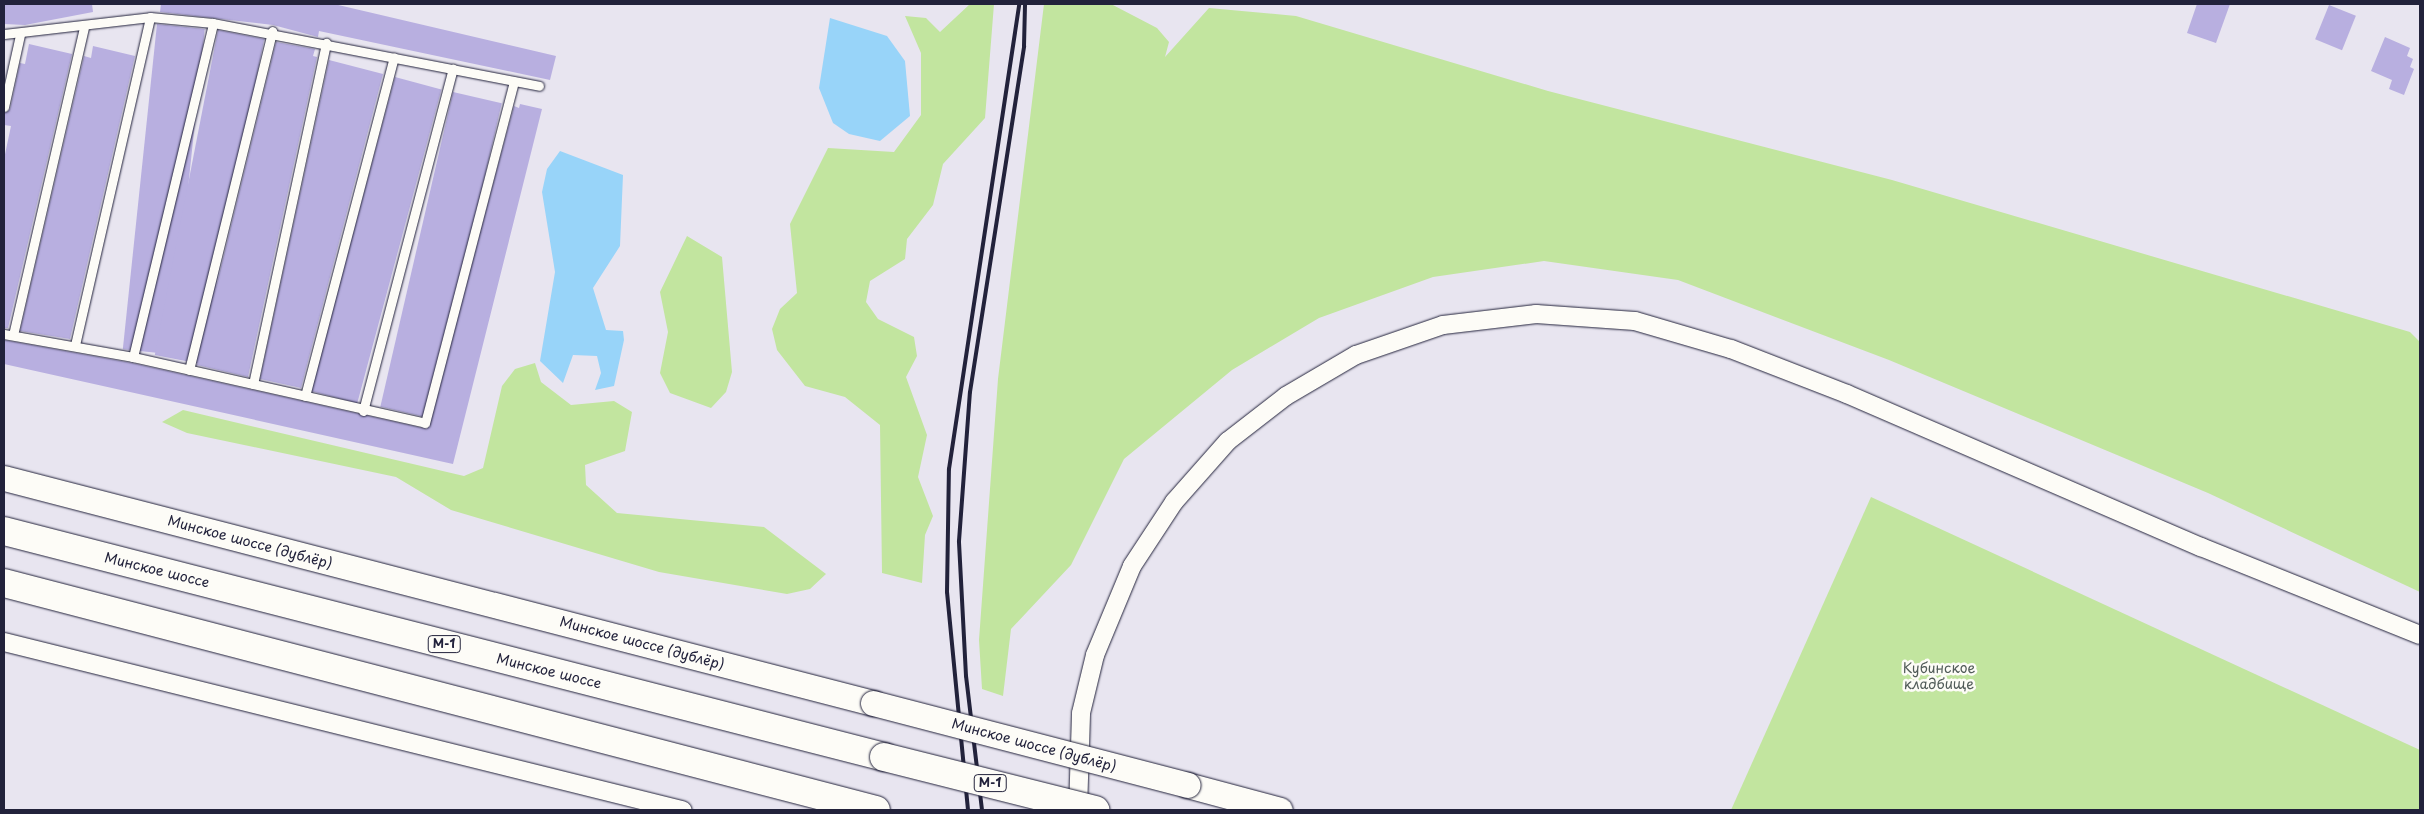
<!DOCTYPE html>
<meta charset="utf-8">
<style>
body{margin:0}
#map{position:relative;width:2424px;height:814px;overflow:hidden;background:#e8e5f0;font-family:"Playpen Sans",sans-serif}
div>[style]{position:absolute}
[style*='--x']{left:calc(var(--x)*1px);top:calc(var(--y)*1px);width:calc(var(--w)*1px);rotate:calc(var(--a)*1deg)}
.green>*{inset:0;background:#c2e59f}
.water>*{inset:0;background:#98d4f9}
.building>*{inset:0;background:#b8afe0;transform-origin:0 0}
.roads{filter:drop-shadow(0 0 1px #22223b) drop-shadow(0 0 1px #22223b)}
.service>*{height:9px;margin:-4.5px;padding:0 4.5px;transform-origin:4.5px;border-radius:4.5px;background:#fdfcf7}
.minor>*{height:18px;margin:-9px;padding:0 9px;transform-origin:9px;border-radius:9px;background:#fdfcf7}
.secondary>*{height:25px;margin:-12.5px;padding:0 12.5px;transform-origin:12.5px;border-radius:12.5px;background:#fdfcf7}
.trunk>*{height:28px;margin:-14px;padding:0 14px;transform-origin:14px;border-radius:14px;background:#fdfcf7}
.rail>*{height:4px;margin:-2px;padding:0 2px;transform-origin:2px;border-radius:2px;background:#22223b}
.bridges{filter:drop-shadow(0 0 1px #22223b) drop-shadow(0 0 1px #22223b)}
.secondary-bridge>*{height:25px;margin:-12.5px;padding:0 12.5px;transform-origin:12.5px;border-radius:12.5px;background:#fdfcf7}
.trunk-bridge>*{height:28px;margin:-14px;padding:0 14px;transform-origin:14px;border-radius:14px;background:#fdfcf7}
span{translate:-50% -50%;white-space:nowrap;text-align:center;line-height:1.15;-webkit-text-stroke:5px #fdfcf7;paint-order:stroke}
.shield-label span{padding:1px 4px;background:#fdfcf7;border:1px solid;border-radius:4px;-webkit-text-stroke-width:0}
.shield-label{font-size:12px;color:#22223b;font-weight:700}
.street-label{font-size:14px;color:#22223b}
.park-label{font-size:14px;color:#525c59}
.frame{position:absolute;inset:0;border:5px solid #22223b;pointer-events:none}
</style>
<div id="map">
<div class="green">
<i style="clip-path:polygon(970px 4px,994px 4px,985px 118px,943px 164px,933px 205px,907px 239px,905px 259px,870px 281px,866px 302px,878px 319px,914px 337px,917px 356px,906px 377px,927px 435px,918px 477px,933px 516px,925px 535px,922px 583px,882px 573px,880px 425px,845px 397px,805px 386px,777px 350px,772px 329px,780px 309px,797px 293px,790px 224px,828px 148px,894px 152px,921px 115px,921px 53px,905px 16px,926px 18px,940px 32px)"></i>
<i style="clip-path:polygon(1044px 4px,1111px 4px,1157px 28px,1169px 42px,1165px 57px,1209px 8px,1296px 16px,1548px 91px,1892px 180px,2410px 332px,2420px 342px,2420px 592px,2208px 493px,1889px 360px,1678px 280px,1544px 261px,1433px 277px,1319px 318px,1232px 370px,1124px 459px,1071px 565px,1011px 629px,1003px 696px,982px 689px,979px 640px,998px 379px)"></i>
<i style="clip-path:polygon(687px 236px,722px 257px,732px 372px,726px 392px,711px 408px,670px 393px,660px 373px,668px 332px,660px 292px)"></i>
<i style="clip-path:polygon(535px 363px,541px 382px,571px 405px,614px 401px,632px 412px,625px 451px,585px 465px,586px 485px,617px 513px,764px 527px,826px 574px,810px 589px,787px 594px,659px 572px,451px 510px,396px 477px,187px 433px,162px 422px,183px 410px,464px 476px,483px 468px,502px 386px,515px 369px)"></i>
<i style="clip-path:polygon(1871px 497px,2420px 750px,2420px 810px,1731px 810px)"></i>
</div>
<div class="water">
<i style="clip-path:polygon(830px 18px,887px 36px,905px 61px,910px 116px,880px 141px,849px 134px,833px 123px,819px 88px)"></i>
<i style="clip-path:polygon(560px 151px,623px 175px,620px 246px,593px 288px,606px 330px,623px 331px,624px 340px,614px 386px,595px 390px,601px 373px,597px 356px,573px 355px,563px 383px,540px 361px,555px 272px,542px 192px,547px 169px)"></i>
</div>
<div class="building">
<i style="clip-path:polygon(4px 4px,92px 4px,93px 12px,25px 25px,4px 24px)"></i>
<i style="clip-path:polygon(161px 4px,334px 4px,556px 56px,550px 80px,319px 31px,318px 37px,273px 25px,160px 12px)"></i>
<i style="clip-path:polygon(2197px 4px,2230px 4px,2216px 43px,2187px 33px)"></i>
<i style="left:2329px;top:5px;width:29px;height:37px;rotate:22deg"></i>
<i style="left:157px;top:24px;width:48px;height:327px;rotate:6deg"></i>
<i style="left:218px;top:30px;width:47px;height:331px;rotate:11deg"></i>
<i style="clip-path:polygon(2385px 37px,2410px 48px,2407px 56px,2413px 59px,2410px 67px,2414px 69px,2404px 95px,2389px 89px,2392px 80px,2371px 71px)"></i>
<i style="clip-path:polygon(276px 42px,315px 49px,313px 56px,317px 57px,248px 377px,197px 365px)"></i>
<i style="clip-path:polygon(29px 44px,72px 54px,8px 328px,4px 328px,4px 159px,11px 126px,4px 125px,4px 113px,10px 109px,20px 63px,25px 64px)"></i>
<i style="clip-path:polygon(93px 46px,135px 56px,70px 339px,20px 331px,84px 56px,91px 58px)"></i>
<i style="clip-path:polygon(329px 60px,383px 74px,301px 388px,260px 379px)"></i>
<i style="left:395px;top:77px;width:48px;height:325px;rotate:15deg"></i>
<i style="left:453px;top:92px;width:50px;height:323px;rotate:13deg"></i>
<i style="clip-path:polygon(520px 104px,542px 109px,453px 464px,4px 364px,4px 340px,132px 363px,427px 429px,514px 106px,519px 108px)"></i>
</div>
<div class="roads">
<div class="service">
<i style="--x:4;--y:34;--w:147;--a:-6.6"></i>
<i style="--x:150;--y:17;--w:63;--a:5.4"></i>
<i style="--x:213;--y:23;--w:332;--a:10.9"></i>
<i style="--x:4;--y:107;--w:74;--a:-77.5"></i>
<i style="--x:4;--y:334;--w:131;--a:10.1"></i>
<i style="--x:133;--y:357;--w:299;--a:12.7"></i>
<i style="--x:425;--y:423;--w:353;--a:-75.4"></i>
<i style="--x:13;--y:335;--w:315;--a:-77"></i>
<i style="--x:75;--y:345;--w:336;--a:-77.1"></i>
<i style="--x:133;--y:357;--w:343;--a:-76.5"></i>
<i style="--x:189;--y:370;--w:349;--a:-76.2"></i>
<i style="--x:253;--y:384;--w:349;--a:-77.9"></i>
<i style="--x:305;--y:396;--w:350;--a:-75.3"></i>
<i style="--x:363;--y:411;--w:354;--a:-75.3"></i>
</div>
<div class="minor">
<i style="--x:4;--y:642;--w:699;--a:13.92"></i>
<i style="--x:1078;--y:810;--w:97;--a:-88.2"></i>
<i style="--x:1081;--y:713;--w:60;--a:-76.4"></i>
<i style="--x:1095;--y:655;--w:96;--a:-67.4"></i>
<i style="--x:1132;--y:566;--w:77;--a:-56.7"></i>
<i style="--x:1174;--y:502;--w:81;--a:-48.5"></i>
<i style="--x:1228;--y:441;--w:73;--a:-37.8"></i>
<i style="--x:1286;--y:396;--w:81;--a:-30.4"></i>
<i style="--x:1356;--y:355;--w:92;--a:-19"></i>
<i style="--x:1443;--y:325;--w:94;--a:-6.7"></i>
<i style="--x:1536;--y:314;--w:99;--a:4"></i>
<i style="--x:1635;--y:321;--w:100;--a:16.3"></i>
<i style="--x:1731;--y:349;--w:124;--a:21.2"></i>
<i style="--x:1847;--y:394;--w:386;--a:23.4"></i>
<i style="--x:2201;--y:547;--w:236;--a:21.9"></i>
</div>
<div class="secondary">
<i style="--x:4;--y:478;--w:898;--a:14.52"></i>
<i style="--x:1187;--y:785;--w:96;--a:15"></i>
</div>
<div class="trunk">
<i style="--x:4;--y:531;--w:909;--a:14.4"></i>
<i style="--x:4;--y:583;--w:901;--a:14.59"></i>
</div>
</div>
<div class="rail">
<i style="--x:968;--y:810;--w:219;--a:-95.5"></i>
<i style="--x:947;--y:592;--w:123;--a:-89.1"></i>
<i style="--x:949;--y:469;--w:470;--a:-81.4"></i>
<i style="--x:982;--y:810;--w:135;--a:-96.8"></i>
<i style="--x:966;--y:676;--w:135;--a:-93"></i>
<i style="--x:959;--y:541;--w:149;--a:-85.8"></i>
<i style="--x:970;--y:392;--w:350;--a:-81.1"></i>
<i style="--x:1024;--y:46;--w:42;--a:-88.6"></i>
</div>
<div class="bridges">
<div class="secondary-bridge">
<i style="--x:873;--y:703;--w:325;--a:14.6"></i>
</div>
<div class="trunk-bridge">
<i style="--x:884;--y:757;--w:218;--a:14.1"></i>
</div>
</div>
<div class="shield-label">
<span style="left:444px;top:644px">М-1</span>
<span style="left:990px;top:783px">М-1</span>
</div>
<div class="street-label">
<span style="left:250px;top:542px;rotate:15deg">Минское шоссе (дублёр)</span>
<span style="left:157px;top:570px;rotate:14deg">Минское шоссе</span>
<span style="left:642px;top:643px;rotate:15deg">Минское шоссе (дублёр)</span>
<span style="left:549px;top:671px;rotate:14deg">Минское шоссе</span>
<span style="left:1034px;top:745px;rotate:15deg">Минское шоссе (дублёр)</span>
</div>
<div class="park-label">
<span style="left:1939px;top:676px">Кубинское<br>кладбище</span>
</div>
<div class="frame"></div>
</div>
